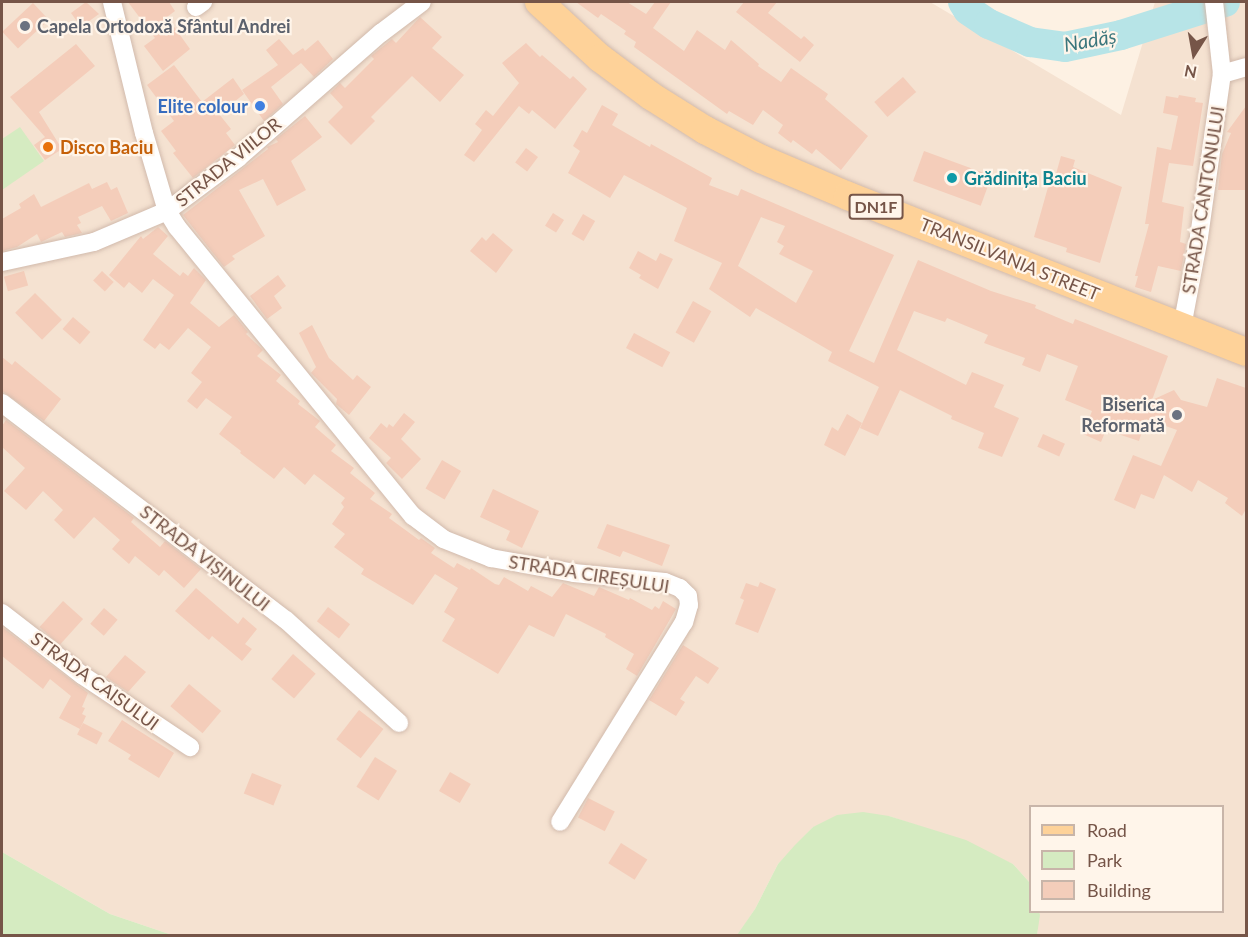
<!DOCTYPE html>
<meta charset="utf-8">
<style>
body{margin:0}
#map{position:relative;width:1248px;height:937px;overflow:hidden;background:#fdf1e3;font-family:Lato,sans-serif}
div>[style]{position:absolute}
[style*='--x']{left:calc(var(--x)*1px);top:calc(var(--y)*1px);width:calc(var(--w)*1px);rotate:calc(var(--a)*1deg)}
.residential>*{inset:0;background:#f5e2d1}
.green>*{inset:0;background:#d5ebc1}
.river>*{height:30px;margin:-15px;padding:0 15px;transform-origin:15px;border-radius:15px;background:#b7e4e7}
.building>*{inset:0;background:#f4cdba;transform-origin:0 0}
.roads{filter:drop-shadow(0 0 2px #d1baac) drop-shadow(0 0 2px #d1baac)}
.street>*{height:18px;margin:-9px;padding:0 9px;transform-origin:9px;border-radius:9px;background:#fff}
.primary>*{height:28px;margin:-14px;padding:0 14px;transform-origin:14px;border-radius:14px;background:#fed299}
.dots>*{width:16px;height:16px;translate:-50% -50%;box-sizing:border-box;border:3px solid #fff5ea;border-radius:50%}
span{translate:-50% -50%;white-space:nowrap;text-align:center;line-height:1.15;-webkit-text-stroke:4.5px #fff5ea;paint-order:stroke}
.shield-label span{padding:2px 4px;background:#fff5ea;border:2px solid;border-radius:4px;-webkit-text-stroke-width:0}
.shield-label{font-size:16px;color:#765548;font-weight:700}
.worship-label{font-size:18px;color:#5b616d;font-weight:700}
.left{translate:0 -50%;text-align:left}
.right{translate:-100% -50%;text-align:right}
.shop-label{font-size:18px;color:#366cbe;font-weight:700}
.food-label{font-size:18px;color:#c56008;font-weight:700}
.street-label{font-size:18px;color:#765548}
.culture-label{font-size:18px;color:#0d838f;font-weight:700}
.water-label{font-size:20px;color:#3b767c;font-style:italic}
.frame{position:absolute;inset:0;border:3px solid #765548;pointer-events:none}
.legend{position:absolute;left:1029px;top:805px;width:195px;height:108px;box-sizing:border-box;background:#fff5ea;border:2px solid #c8b5a9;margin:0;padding:8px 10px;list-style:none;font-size:18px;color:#765548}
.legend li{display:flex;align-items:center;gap:12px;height:30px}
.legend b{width:30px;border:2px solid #c8b5a9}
.north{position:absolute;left:1164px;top:24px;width:60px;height:60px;-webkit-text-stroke:4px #fff5ea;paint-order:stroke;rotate:191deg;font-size:16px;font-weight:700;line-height:24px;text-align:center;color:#765548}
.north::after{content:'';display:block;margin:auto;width:21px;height:27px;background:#765548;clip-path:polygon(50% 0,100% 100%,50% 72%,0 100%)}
</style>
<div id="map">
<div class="residential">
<i style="clip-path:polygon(2px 2px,930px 2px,1121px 115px,1155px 2px,1246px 2px,1246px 935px,1037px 935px,1039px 912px,1222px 912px,1222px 806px,1030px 806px,1030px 883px,1013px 864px,940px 833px,889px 816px,813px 827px,778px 864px,755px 909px,737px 936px,172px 935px,110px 914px,2px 852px)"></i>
</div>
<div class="green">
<i style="clip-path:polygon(20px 127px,44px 161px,2px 190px,2px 139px)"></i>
<i style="clip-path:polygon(863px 812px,889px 816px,966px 840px,1013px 864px,1030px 883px,1030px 912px,1039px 912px,1040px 915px,1037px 935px,737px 935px,755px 909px,778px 864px,795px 845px,813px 827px,837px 815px)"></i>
<i style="clip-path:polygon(2px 852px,110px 914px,172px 935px,2px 935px)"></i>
</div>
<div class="river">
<i style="--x:963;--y:2;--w:9;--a:58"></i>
<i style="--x:968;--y:10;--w:25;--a:34"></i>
<i style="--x:989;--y:24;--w:45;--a:23.7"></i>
<i style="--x:1030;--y:42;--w:35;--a:8"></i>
<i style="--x:1065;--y:47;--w:57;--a:-12.1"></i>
<i style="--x:1121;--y:35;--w:109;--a:-17.6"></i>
</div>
<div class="building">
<i style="clip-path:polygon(86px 2px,99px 14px,81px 27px,71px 13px)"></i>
<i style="clip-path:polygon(128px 2px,169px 2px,175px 11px,167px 17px,190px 49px,163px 71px,144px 46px,155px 38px)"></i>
<i style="clip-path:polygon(576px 2px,627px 2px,646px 14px,655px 2px,671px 2px,653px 28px,684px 51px,697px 30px,725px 50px,731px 40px,759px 64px,758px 66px,781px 82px,791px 68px,828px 94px,825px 99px,868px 136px,841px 170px,816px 149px,812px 154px,793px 140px,791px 143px,778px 133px,783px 125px,763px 110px,753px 125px,729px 111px,727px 114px,634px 47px,636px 42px,624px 34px,626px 31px,601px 14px,598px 18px)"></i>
<i style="clip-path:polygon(744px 2px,777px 2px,768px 13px,801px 39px,804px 36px,814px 45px,800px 62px,736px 12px)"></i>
<i style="left:33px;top:3px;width:23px;height:42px;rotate:47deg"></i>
<i style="clip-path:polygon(420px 17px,442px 37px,432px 48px,464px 75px,440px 102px,412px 76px,371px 117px,375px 121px,351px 145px,328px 122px,343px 107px,330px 93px,340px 83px,345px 88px,374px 59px,371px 56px,392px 39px,396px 43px)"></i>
<i style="clip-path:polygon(279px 39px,293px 55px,303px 48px,305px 51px,318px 40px,333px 59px,314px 77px,301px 63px,271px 87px,283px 104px,264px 121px,242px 90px,278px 65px,266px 50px)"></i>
<i style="clip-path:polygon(526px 43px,540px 57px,542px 55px,570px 79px,573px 76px,587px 89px,555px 129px,532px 110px,529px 114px,519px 106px,474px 162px,464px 155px,482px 130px,475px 124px,486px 110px,493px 116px,519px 83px,502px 63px)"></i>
<i style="clip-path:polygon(76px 44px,95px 66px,39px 112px,62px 149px,45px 160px,34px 145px,45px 137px,10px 97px)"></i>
<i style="clip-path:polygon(174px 65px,202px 102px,233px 78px,244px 94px,219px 114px,231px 129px,226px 133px,235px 145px,193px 178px,173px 153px,176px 151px,161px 131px,174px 121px,147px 85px)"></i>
<i style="left:903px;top:77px;width:20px;height:38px;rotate:49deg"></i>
<i style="clip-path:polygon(1179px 95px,1196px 98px,1195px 102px,1203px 103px,1193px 166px,1169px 163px,1162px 202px,1184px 207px,1180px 242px,1186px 244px,1181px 271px,1158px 266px,1151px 292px,1135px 287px,1138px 276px,1135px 276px,1149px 224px,1145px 224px,1157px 147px,1171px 150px,1178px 116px,1163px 113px,1166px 96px,1178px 98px)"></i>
<i style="clip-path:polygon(evenodd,602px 105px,618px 114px,612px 125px,650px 147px,651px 144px,712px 178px,709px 185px,738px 196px,741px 189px,894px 255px,849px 351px,874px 363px,918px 260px,991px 291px,1036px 305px,1035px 308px,1073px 324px,1075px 319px,1168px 356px,1152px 400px,1174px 390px,1181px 400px,1207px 407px,1217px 378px,1246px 388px,1246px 509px,1242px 516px,1225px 503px,1228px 498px,1198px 480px,1192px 492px,1164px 475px,1154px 499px,1141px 494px,1135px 509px,1114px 500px,1133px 455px,1161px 466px,1177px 430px,1146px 419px,1139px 441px,1106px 430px,1101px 442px,1083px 434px,1092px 411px,1065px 400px,1078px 366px,1047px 354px,1040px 372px,1022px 365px,1025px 358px,984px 343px,988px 335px,947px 318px,945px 322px,914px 311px,897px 350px,966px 385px,972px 372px,1004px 385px,994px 407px,1019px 418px,1002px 457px,978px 448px,984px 433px,951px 419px,952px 416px,900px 390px,878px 436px,860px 428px,879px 387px,828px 361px,832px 352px,756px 308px,750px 317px,709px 289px,722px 263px,674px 241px,687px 208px,624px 175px,610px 198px,568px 173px,580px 151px,573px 146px,582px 130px,587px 133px,602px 105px,761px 217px,785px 226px,777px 242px,784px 246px,779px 254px,813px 271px,796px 303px,738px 266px,761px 217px)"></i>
<i style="clip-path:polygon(1246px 106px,1246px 190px,1218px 190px,1222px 154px,1231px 133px,1227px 132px)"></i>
<i style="clip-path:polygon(305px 116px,322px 137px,291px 161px,306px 190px,277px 206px,263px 179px,239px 190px,265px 236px,232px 256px,235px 259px,224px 267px,183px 215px,268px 149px,267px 147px,278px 142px,276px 139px)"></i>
<i style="left:526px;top:148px;width:15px;height:18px;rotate:37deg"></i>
<i style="left:924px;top:151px;width:72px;height:32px;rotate:20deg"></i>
<i style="clip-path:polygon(1061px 156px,1075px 160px,1073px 167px,1122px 187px,1100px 263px,1066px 252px,1067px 248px,1034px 237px,1050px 180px,1054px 181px)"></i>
<i style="clip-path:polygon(107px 182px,111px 190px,117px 187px,128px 213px,111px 221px,102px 206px,78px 217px,81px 223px,77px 225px,82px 233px,65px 237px,62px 232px,41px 242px,37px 234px,17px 247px,2px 251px,2px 219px,21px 208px,19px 204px,34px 194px,41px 207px,89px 183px,92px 189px)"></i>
<i style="left:553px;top:213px;width:13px;height:15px;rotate:32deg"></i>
<i style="left:583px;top:214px;width:14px;height:23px;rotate:30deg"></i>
<i style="clip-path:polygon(158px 227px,168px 236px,153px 254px,180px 276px,183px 272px,188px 276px,194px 268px,206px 280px,190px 303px,219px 327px,234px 315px,248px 332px,246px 334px,263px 350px,257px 356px,281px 375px,276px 381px,300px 401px,298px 404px,320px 421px,315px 427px,336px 445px,331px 451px,354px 468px,350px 473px,375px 493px,370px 499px,392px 514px,389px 518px,419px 540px,421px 538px,435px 548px,431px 553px,454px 568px,457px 563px,470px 570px,471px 568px,495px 584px,499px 585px,504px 577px,528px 591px,531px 586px,552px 597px,563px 583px,594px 596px,599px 587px,629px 600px,630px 598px,652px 610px,655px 606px,659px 609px,663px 601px,676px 609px,637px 676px,626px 669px,634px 654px,605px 637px,606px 634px,566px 614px,554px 637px,529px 625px,498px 674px,442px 641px,455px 619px,444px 612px,458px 588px,435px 574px,413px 605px,361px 574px,364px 569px,334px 547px,345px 534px,332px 524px,344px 507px,341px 503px,345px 498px,314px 474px,305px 485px,284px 467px,274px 479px,240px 453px,241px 451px,219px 434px,232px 417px,206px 398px,197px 409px,187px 401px,202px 382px,191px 373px,211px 347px,188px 328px,169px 350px,160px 343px,155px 349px,143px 340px,174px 295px,153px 279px,142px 293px,129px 282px,124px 288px,109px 275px,141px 236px,143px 239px)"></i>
<i style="clip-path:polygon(493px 233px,513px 250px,496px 273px,470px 251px,482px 237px,486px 241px)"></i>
<i style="clip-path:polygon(638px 251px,656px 261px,660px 253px,673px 259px,658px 289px,639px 278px,641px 275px,629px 268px)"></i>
<i style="left:24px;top:271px;width:15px;height:21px;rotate:74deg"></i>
<i style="left:102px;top:271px;width:16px;height:13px;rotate:43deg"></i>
<i style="clip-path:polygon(278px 275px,286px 286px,274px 296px,282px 308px,267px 319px,250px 296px)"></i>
<i style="left:35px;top:293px;width:38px;height:28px;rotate:45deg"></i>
<i style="left:693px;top:301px;width:21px;height:36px;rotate:29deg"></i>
<i style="left:73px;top:317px;width:23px;height:16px;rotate:41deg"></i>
<i style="clip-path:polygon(312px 325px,329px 358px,353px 380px,357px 375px,371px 387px,349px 415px,336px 404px,337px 399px,311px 373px,316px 367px,299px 333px)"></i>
<i style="left:634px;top:333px;width:41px;height:17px;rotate:28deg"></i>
<i style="clip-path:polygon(2px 357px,12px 365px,15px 361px,61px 399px,44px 421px,2px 391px)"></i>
<i style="clip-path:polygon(404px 413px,415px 422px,401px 439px,421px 459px,402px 479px,386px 463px,391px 458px,369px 438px,381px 423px,387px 428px,389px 424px,393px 427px)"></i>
<i style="clip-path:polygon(847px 414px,862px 423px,845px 456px,824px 445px,832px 427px,838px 431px)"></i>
<i style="clip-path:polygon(6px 420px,134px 518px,131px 522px,160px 547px,165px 541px,201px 569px,184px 588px,164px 570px,159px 576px,135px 556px,129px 564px,112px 549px,120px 540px,94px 517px,74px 539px,54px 520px,63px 510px,43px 491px,26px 510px,4px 491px,25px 468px,2px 447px,2px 426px)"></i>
<i style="left:1043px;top:434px;width:24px;height:14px;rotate:24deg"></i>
<i style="left:442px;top:460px;width:22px;height:33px;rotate:30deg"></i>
<i style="clip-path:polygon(493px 489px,539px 511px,522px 548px,506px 540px,510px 531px,480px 517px)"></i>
<i style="clip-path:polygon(607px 524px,670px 545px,662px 566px,623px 551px,620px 557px,597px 548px)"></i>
<i style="clip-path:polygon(760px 582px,776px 589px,758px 633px,735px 624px,744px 600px,740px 598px,746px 583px,758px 587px)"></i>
<i style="clip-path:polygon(196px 588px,238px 624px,243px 617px,257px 629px,245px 644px,252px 649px,242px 661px,212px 636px,209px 640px,175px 611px)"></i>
<i style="left:63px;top:601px;width:27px;height:35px;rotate:42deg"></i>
<i style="left:328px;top:607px;width:28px;height:18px;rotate:38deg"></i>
<i style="left:104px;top:608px;width:18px;height:21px;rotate:41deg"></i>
<i style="clip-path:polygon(2px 627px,88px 693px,82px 707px,85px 708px,82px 714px,86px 716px,80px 729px,59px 718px,71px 696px,50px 679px,43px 689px,2px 656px)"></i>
<i style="clip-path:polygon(683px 645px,719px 668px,708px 684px,696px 676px,680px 699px,685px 702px,676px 716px,649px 700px)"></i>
<i style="left:293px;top:654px;width:30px;height:33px;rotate:41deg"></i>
<i style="clip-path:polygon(125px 655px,146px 672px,128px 692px,106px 677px)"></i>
<i style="left:189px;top:684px;width:42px;height:29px;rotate:40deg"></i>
<i style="left:359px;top:710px;width:31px;height:37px;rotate:38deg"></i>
<i style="clip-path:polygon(122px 720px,174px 753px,159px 778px,128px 759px,131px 755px,108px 741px)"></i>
<i style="left:83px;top:723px;width:22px;height:13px;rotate:27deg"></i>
<i style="left:375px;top:757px;width:26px;height:35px;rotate:32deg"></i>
<i style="left:450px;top:772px;width:24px;height:22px;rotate:30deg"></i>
<i style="left:252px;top:773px;width:32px;height:22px;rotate:22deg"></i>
<i style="left:588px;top:798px;width:30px;height:22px;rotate:27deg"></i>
<i style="left:621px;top:843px;width:31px;height:24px;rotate:32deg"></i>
</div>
<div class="roads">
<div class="street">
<i style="--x:112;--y:2;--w:135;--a:76.3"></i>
<i style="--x:144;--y:133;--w:81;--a:73.6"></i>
<i style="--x:167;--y:211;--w:19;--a:58"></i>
<i style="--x:177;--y:227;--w:373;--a:50.8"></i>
<i style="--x:413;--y:516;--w:38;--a:37"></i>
<i style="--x:443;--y:539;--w:52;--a:21.6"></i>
<i style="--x:491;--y:558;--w:84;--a:10.2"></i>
<i style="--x:574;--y:573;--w:91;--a:5.6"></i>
<i style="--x:665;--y:582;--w:16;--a:22"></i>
<i style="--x:680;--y:588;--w:11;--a:45"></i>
<i style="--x:688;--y:596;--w:9;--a:84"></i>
<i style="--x:689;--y:605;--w:18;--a:106"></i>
<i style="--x:684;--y:622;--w:235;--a:121.8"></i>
<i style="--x:196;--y:7;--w:9;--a:-36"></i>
<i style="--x:1222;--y:74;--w:25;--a:-16"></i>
<i style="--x:2;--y:262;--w:94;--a:-12.3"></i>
<i style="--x:94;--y:242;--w:79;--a:-23"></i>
<i style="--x:167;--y:211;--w:89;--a:-36.7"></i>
<i style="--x:238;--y:158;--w:190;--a:-41.2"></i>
<i style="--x:381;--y:33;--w:51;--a:-37.1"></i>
<i style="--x:1182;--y:327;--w:92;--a:-79.3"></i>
<i style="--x:1199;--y:237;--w:165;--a:-82"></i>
<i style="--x:1222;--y:74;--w:72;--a:-96.3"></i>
<i style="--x:2;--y:403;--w:357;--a:37.4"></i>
<i style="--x:286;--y:620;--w:153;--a:42.3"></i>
<i style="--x:2;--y:613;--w:101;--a:37.8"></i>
<i style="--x:82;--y:675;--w:130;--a:33.7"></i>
</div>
<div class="primary">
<i style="--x:539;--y:2;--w:83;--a:42.6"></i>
<i style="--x:600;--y:58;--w:64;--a:36.7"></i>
<i style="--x:651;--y:96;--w:64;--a:32.2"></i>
<i style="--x:705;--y:130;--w:63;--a:27.4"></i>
<i style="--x:761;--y:159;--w:95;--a:23"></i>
<i style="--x:848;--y:196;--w:427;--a:21.4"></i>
</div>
</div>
<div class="dots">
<i style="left:25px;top:26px;background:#6b7280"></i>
<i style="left:260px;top:106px;background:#3f7fe0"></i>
<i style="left:48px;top:147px;background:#e8710a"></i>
<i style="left:952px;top:178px;background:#0f9aa8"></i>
<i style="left:1177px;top:415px;background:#6b7280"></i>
</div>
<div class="shield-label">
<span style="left:876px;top:207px">DN1F</span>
</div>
<div class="worship-label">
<span class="left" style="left:37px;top:26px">Capela Ortodoxă Sfântul Andrei</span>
<span class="right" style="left:1165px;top:415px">Biserica<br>Reformată</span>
</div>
<div class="shop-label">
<span class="right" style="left:248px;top:106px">Elite colour</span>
</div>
<div class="food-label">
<span class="left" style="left:60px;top:147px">Disco Baciu</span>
</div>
<div class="street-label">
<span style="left:228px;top:162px;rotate:-39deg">STRADA VIILOR</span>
<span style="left:1203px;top:200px;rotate:-81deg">STRADA CANTONULUI</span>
<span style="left:1010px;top:259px;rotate:22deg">TRANSILVANIA STREET</span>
<span style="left:205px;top:558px;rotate:38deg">STRADA VIȘINULUI</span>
<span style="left:589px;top:574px;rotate:9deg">STRADA CIREȘULUI</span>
<span style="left:95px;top:681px;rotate:36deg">STRADA CAISULUI</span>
</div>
<div class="culture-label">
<span class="left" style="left:964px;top:178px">Grădinița Baciu</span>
</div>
<div class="water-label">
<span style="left:1090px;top:40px;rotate:-10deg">Nadăș</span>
</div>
<div class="frame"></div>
<ul class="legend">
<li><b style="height:8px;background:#fed299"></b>Road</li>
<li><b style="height:16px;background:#d5ebc1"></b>Park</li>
<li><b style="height:16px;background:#f4cdba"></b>Building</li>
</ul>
<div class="north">N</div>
</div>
